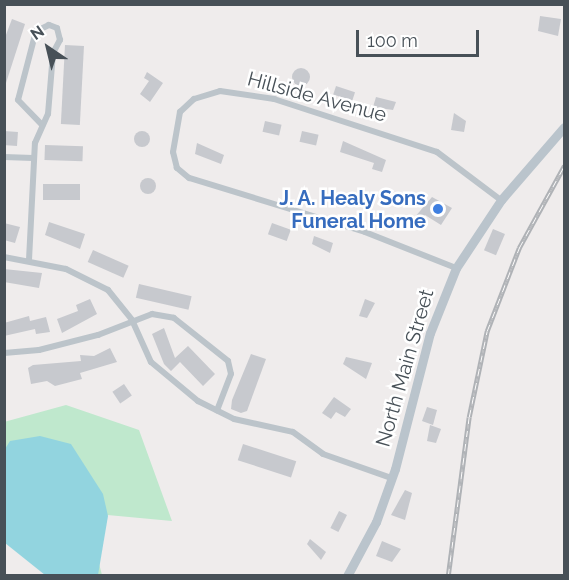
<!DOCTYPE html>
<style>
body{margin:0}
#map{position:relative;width:569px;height:580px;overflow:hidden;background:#efecec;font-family:Raleway,sans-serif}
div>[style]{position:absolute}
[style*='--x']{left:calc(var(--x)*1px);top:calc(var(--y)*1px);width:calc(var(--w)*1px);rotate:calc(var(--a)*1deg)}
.green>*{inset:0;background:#bfe8cd}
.water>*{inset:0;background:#92d4df}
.building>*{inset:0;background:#c7c9ce;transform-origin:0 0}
.round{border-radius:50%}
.minor>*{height:6px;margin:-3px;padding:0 3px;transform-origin:3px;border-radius:3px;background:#bcc4ca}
.secondary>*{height:9px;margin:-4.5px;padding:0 4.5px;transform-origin:4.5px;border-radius:4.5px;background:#bac4cc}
.rail>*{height:4.5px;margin-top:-2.25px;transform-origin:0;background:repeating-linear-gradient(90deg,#fff 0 7px,#afb2b6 0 14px);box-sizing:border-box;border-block:2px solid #afb2b6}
.dots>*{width:16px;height:16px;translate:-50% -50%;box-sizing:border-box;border:3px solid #fff;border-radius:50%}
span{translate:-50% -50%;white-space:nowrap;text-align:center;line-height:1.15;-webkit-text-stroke:5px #fff;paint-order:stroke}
.street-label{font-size:20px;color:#475057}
.shop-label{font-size:20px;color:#366cbe;font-weight:700}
.right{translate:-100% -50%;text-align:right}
.frame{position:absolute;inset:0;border:6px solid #475057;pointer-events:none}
.north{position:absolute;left:18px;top:18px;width:60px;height:60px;-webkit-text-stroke:4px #fff;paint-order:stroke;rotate:325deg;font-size:16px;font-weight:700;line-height:24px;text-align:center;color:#475057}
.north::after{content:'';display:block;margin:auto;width:21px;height:27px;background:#475057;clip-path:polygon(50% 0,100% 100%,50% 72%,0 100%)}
.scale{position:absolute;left:356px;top:30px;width:123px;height:27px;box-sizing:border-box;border:3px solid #475057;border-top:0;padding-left:8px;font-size:18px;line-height:21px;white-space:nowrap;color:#475057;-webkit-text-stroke:4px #fff;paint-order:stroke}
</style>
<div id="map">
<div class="green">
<i style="clip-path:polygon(66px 405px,139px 430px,172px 521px,86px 513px,102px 575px,76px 575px,5px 529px,4px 422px)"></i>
</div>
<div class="water">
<i style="clip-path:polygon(40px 436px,71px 444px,103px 494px,108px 516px,98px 575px,45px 575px,5px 543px,5px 449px,10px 441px)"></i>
</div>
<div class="building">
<i style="clip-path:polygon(540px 16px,561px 19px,558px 36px,538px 31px)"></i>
<i style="clip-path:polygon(12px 19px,25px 24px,6px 83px,4px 40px)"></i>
<i style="left:65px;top:45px;width:19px;height:79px;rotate:3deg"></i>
<i class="round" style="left:292px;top:68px;width:18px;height:18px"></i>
<i style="clip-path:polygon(147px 72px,163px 83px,150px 102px,140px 94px,149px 81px,144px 78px)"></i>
<i style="left:336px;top:86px;width:20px;height:9px;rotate:18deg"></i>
<i style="clip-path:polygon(376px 97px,396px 102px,393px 110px,373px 107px)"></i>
<i style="clip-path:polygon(454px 113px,466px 121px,464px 132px,451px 130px)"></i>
<i style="left:265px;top:121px;width:17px;height:11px;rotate:13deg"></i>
<i class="round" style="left:134px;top:131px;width:16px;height:16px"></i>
<i style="left:4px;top:131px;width:14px;height:14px;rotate:4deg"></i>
<i style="left:302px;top:131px;width:17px;height:11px;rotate:13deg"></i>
<i style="clip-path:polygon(343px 141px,386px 160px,382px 172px,372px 169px,374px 163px,340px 152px)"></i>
<i style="clip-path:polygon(197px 143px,224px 155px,221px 164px,195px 154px)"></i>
<i style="left:45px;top:145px;width:38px;height:15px;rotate:2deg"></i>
<i class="round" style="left:140px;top:178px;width:16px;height:16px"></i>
<i style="left:43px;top:184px;width:37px;height:16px"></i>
<i style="clip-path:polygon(432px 197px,452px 208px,441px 225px,425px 215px,420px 222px,414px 218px)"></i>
<i style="clip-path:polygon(49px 222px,85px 234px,80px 249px,45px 235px)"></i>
<i style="clip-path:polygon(4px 223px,20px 227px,15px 243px,4px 240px)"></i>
<i style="left:272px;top:223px;width:20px;height:12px;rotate:20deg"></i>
<i style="left:493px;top:229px;width:13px;height:23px;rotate:23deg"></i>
<i style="clip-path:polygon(314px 236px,333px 243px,330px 253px,312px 244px)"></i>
<i style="left:93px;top:250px;width:39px;height:13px;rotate:24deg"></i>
<i style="clip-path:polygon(4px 269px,42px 273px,39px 288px,4px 282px)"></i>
<i style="left:139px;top:284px;width:54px;height:14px;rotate:13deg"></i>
<i style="clip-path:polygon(90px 299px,97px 314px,62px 333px,57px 319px,78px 311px,76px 305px)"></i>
<i style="clip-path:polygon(365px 299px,375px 303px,367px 318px,359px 316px)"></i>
<i style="clip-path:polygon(29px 316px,30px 321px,46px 317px,50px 332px,36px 334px,35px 329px,4px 336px,4px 323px)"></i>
<i style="clip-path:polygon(164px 328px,175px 358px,188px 346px,215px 374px,203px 386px,180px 362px,171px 371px,164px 364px,152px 334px)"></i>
<i style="clip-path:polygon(110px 348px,117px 362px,80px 373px,82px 379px,55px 386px,47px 381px,31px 384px,28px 368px,33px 365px,81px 361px,80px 355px,94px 356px)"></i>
<i style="clip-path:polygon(251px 354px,266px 359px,247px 411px,241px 413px,231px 409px,232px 400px)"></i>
<i style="clip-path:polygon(346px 357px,372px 363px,366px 379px,343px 364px)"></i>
<i style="left:124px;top:384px;width:14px;height:14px;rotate:56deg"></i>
<i style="clip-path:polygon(334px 397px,351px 409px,345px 417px,336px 412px,331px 419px,322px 413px)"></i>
<i style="clip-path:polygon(427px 407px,437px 410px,433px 425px,422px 421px)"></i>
<i style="clip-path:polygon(430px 425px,441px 429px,436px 443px,427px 441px)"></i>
<i style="left:243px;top:444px;width:56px;height:17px;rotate:18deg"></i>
<i style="clip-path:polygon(405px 490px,412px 493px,405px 520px,391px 515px)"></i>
<i style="left:339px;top:511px;width:9px;height:19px;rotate:27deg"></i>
<i style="clip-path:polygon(310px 539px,326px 552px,321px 560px,307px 544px)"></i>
<i style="clip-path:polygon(382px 541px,401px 549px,392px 562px,376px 556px)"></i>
</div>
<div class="minor">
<i style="--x:4;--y:157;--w:29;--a:2"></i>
<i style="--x:4;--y:257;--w:63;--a:11"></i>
<i style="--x:66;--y:269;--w:47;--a:26.6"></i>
<i style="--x:108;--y:290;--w:38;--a:51"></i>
<i style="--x:132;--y:320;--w:46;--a:65.7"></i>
<i style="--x:151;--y:362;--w:61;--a:39.7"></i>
<i style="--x:198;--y:401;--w:40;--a:26.6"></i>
<i style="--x:234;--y:419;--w:60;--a:12.4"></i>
<i style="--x:293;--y:432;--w:37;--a:36"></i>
<i style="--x:323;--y:454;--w:72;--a:19.4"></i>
<i style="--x:29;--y:260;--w:117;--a:-87.1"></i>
<i style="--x:35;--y:143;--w:32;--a:-66"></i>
<i style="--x:48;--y:114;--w:61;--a:-85.3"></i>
<i style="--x:53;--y:53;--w:15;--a:-62"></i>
<i style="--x:60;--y:40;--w:12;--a:-104"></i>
<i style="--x:57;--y:28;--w:9;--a:-159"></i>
<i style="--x:49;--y:25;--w:14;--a:155"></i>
<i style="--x:36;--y:31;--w:71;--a:104.6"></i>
<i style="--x:18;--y:100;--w:35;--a:46"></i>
<i style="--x:456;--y:268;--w:98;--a:-158.4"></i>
<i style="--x:365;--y:232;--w:184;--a:-162.9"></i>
<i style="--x:189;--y:178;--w:16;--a:-140"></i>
<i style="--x:177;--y:168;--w:16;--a:-104"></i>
<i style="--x:173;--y:152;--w:41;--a:-80.1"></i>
<i style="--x:180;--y:112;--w:19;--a:-43"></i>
<i style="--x:194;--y:99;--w:27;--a:-17"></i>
<i style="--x:220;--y:91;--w:55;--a:8.4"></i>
<i style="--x:274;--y:99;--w:171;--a:18"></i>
<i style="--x:437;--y:152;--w:80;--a:36.9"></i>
<i style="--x:4;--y:353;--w:35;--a:-5"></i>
<i style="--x:39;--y:350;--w:61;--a:-14.3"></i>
<i style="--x:98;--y:335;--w:58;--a:-21.3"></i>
<i style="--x:152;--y:314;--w:22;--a:10"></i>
<i style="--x:174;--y:318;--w:69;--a:38.5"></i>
<i style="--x:228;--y:361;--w:13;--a:77"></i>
<i style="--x:231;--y:374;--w:39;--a:111"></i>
</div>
<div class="secondary">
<i style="--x:347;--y:576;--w:61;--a:-61.8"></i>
<i style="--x:376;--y:522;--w:56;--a:-70.3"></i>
<i style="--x:395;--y:469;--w:140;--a:-75.6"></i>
<i style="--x:430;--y:333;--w:70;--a:-68.2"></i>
<i style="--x:456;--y:268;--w:82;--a:-56.5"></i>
<i style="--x:501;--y:200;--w:96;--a:-49.2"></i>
</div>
<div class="rail">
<i style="--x:448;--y:576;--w:160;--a:-82.5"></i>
<i style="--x:469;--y:417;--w:88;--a:-78.2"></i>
<i style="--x:487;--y:331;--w:89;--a:-68.9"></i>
<i style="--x:519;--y:248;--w:94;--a:-61.2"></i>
</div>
<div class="dots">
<i style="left:438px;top:209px;background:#3f7fe0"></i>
</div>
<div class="street-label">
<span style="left:317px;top:97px;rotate:15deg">Hillside Avenue</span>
<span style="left:405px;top:368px;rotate:-74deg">North Main Street</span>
</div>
<div class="shop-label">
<span class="right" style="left:426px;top:210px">J. A. Healy Sons<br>Funeral Home</span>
</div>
<div class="frame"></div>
<div class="north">N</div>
<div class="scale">100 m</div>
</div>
